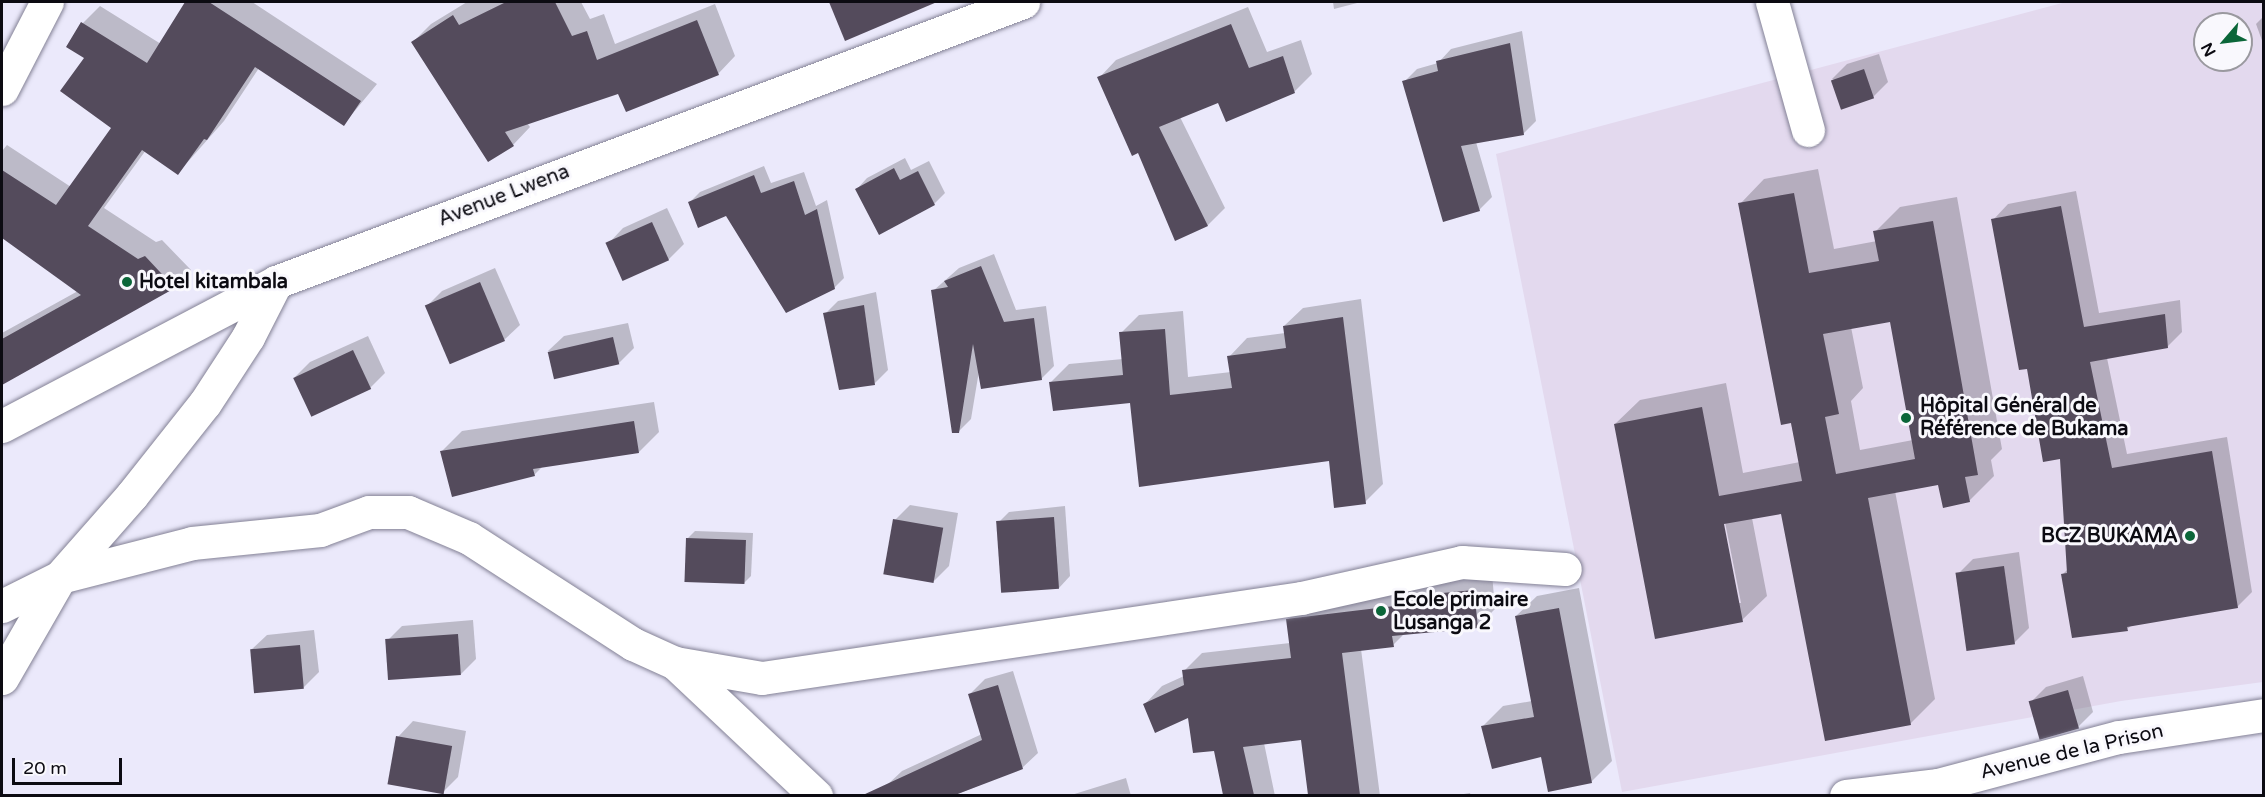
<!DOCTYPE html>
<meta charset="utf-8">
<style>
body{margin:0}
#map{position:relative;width:2265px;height:797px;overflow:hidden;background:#ebe9fb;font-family:"Varela Round",sans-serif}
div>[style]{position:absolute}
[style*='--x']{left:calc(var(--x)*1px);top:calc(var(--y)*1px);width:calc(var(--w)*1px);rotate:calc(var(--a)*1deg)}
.medical>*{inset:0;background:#e3d9ee}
.shadow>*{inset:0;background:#0003}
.building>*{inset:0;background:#544b5c;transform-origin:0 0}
.roads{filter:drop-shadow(0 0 2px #838195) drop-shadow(0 0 2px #838195)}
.minor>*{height:33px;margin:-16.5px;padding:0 16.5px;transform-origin:16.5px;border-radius:16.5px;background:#fff}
.major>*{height:33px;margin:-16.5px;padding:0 16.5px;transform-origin:16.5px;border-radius:16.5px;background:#fff}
.dots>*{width:16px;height:16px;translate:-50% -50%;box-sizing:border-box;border:3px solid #f9f8fd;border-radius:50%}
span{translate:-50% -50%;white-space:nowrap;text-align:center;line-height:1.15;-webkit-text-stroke:6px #f9f8fd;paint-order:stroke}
.street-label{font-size:20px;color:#0c0b12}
.poi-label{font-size:20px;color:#0c0b12;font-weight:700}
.left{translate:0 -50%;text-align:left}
.right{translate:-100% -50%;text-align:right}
.frame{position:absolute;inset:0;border:3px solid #0c0b12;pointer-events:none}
.north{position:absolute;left:2193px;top:12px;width:60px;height:60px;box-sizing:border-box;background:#f9f8fd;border:2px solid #9a999f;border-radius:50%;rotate:242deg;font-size:16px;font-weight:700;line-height:24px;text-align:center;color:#0c0b12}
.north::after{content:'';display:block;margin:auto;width:21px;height:27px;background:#0b6639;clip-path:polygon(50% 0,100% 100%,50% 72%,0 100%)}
.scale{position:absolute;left:12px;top:758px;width:110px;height:27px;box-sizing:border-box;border:3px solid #0c0b12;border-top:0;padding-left:8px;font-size:18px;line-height:21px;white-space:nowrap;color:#0c0b12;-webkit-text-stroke:4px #f9f8fd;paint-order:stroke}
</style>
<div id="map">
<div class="medical">
<i style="clip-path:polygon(evenodd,2066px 2px,2263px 2px,2263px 682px,2121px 701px,1622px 792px,1496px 154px,2066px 2px,2205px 24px,2241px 24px,2241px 60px,2205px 60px,2205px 24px)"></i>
</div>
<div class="shadow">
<i style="clip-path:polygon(186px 2px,252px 2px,377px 84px,344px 124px,259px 68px,224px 121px,178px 173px,146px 150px,104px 208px,156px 242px,162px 240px,191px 270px,174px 287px,2px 383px,2px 333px,78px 291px,2px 236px,2px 151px,7px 145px,71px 187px,113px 128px,87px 57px,68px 46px,83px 23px,100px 6px,161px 44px)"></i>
<i style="clip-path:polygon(467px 2px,581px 2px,590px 19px,604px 14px,615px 44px,715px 4px,735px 56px,718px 74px,619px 92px,527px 123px,530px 127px,513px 145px,413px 42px,431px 24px)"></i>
<i style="clip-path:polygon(830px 2px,924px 2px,917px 8px,846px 39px)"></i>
<i style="clip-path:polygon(1333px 2px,1361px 2px,1334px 9px)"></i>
<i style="clip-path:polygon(1248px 7px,1267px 52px,1301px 40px,1312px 74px,1295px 91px,1227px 120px,1218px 101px,1180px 117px,1225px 208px,1208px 225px,1176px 239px,1139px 151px,1099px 78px,1116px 60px)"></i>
<i style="clip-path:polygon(2264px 16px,2264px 46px,2256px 24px)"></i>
<i style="clip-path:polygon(1522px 31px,1536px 121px,1523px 134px,1476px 142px,1492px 197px,1479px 210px,1404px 82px,1417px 69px,1438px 63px,1451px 49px)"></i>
<i style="clip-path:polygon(1879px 54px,1888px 82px,1873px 97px,1832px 79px,1847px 64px)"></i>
<i style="clip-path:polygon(905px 158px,911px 170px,929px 161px,945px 193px,934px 204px,857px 189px,867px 178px)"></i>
<i style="clip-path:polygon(764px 166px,771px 183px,804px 172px,816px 206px,827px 200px,844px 278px,834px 288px,727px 214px,690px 202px,700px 192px)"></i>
<i style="clip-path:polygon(evenodd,1818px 169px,1834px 249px,1877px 241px,1875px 232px,1900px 207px,1957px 197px,2002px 449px,1991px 460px,1994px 476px,1969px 501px,1939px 483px,1895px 491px,1935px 699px,1910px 724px,1782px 512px,1752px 518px,1767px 596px,1742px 620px,1615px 424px,1640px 400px,1726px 383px,1743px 473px,1800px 462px,1740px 204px,1764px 179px,1818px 169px,1891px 321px,1913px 440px,1860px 450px,1851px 401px,1863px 388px,1851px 327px,1891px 321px,1818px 169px,1721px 517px,1724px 517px,1741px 603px,1738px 603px,1721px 517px)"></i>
<i style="clip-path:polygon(2076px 191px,2099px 313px,2180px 300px,2182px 332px,2167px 347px,2107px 358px,2127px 454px,2227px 437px,2252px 592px,2237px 607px,2132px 625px,2127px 629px,2063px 574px,2068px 569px,2062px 457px,2028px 367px,1993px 220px,2008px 204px)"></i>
<i style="clip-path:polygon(667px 208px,684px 244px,669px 259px,625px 279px,608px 244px,623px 228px)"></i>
<i style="clip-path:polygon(994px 254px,1016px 310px,1046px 306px,1054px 366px,1041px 379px,979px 371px,971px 419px,958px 432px,933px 291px,959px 268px)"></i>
<i style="clip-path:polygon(495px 268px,520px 325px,504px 340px,426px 307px,442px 291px)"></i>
<i style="clip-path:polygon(876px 292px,888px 370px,875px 383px,825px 314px,838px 301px)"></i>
<i style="clip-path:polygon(1361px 299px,1383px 484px,1365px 502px,1330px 460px,1131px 402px,1050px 383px,1069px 364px,1123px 359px,1121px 333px,1139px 315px,1183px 311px,1188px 377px,1231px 372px,1229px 357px,1247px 338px,1285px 333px,1284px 326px,1303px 308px)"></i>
<i style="clip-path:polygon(628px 323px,634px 348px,619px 363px,548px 351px,564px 336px)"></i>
<i style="clip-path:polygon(368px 336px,385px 373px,370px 388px,295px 377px,310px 362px)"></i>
<i style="clip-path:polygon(654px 402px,659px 432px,639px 452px,543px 466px,534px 475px,442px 451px,462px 431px)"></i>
<i style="clip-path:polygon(910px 505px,958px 513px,949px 566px,934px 581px,895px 520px)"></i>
<i style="clip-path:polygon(1065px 506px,1070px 576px,1059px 588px,997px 524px,1009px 512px)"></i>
<i style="clip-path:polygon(695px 531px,753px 533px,751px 576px,743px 584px,687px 539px)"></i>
<i style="clip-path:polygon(2019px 552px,2029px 628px,2014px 643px,1958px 574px,1973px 559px)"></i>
<i style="clip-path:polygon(1492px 573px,1495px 609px,1477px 627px,1405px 633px,1393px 645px,1361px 649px,1380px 796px,1310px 796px,1302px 739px,1264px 743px,1275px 796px,1225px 796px,1215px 749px,1189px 716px,1145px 704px,1162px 686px,1184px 676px,1184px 671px,1202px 653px,1290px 643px,1288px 620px,1305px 602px,1430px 579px)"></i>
<i style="clip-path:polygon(1579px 588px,1612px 761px,1591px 782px,1482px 727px,1503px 706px,1532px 701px,1516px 616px,1537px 596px)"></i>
<i style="clip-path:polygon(473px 620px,476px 659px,461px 674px,387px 641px,402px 626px)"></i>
<i style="clip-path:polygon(314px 630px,319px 672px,304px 687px,251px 650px,267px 635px)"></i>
<i style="clip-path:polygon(1013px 671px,1038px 753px,1022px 768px,953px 796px,891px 796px,886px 786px,902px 771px,982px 734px,970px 694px,985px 679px)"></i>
<i style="clip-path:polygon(2083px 676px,2093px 712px,2078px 727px,2031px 702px,2046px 687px)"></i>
<i style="clip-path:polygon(413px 721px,466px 731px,458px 777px,443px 792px,398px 737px)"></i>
<i style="clip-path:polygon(1126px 778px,1131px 796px,1068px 796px)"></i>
<i style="clip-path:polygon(1470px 793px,1471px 796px,1451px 796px)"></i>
</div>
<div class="building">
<i style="clip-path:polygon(185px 2px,209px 2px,361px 101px,344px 126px,255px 67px,207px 140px,204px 139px,178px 175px,142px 150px,88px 226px,138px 259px,145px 256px,175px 288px,2px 385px,2px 339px,81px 295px,2px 238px,2px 170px,56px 205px,111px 128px,60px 91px,84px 58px,66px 47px,81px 22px,147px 63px)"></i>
<i style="clip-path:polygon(506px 2px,555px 2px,572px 36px,587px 31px,597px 60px,697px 20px,719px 75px,626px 112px,618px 94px,505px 132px,514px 146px,488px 162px,411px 42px,453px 15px,459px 25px)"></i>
<i style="clip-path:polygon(829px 2px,937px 2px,845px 41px)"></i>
<i style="clip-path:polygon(1231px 24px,1249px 68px,1283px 56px,1295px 93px,1226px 122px,1218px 103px,1159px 127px,1208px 226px,1175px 241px,1138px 153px,1132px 156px,1097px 77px)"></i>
<i style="clip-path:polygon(1510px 43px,1524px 135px,1461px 146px,1480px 211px,1443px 222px,1402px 81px,1438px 71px,1436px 61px)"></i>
<i style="left:1864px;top:69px;width:31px;height:35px;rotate:71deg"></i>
<i style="clip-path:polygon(894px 168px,900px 180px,918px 171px,935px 205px,879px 235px,855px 189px)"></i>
<i style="clip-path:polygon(754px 175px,761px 193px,794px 181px,805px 215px,817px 209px,835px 289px,786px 313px,726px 216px,698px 228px,688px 202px)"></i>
<i style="clip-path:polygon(evenodd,1794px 193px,1809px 273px,1879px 261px,1873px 231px,1933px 221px,1978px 475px,1965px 477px,1970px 502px,1943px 508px,1938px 485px,1868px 498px,1911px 725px,1825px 741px,1781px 514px,1724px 524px,1743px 622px,1655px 639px,1614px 424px,1702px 407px,1719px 496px,1802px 481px,1791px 423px,1781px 425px,1738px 203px,1794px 193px,1890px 322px,1915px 459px,1836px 474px,1825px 417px,1839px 414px,1823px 334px,1890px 322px)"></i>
<i style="clip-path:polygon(2061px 206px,2084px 327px,2165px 314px,2168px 348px,2090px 362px,2112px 468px,2212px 451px,2238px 608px,2127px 627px,2128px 631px,2072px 638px,2061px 574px,2067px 573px,2060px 459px,2043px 462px,2027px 369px,2019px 370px,1991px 219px)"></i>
<i style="left:652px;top:222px;width:42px;height:51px;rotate:66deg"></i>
<i style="clip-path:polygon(981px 266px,1004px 322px,1034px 318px,1042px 380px,981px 389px,973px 344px,959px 433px,952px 433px,931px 290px,948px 287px,944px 281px)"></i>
<i style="left:480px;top:282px;width:64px;height:60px;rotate:67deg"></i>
<i style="clip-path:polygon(864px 305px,875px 385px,839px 390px,823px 313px)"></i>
<i style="clip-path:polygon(1343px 317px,1366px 504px,1334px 508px,1329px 461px,1139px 487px,1130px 403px,1053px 411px,1049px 382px,1123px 375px,1119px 332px,1165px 329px,1170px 395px,1232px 388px,1227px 356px,1286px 348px,1283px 326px)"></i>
<i style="left:613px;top:337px;width:28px;height:67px;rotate:77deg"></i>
<i style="left:353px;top:350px;width:43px;height:66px;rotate:65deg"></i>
<i style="clip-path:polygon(634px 421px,639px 453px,533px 469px,535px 476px,452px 497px,440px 451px)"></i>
<i style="left:1054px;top:517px;width:72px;height:58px;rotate:86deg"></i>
<i style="left:893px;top:519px;width:51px;height:56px;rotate:10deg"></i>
<i style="left:686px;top:538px;width:60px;height:44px;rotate:2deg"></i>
<i style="left:2004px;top:566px;width:79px;height:49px;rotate:82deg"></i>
<i style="clip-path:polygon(1474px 590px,1478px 628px,1392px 636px,1394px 647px,1342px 653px,1360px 795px,1308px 795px,1301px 740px,1243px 747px,1254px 795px,1223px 795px,1214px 751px,1193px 753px,1188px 718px,1155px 733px,1143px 704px,1184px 685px,1182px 670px,1291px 658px,1286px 619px,1411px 604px,1411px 596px)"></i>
<i style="clip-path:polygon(1559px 608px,1592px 783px,1548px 792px,1541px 757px,1492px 769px,1481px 726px,1534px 717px,1515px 616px)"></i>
<i style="left:458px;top:634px;width:41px;height:73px;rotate:86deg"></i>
<i style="left:300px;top:645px;width:44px;height:50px;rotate:85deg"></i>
<i style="clip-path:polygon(998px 685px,1023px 769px,955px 795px,863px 795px,982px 740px,968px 694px)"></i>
<i style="left:2068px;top:690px;width:40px;height:41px;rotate:74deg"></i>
<i style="left:396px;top:736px;width:57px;height:49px;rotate:10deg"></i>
</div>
<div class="roads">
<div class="minor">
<i style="--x:1772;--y:2;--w:133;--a:74.3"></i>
<i style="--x:2;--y:89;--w:98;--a:-62.7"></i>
<i style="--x:2;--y:606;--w:65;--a:-26.6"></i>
<i style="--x:60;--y:577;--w:136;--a:-14.4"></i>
<i style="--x:192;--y:543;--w:129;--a:-5.8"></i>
<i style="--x:320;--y:530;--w:52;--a:-20.2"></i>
<i style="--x:369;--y:512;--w:39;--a:0"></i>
<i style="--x:408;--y:512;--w:66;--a:23.1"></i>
<i style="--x:469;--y:538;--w:195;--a:32.9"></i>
<i style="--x:633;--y:644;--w:46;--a:24.3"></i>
<i style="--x:675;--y:663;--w:88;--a:9.8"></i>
<i style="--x:762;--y:678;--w:545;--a:-8.44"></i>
<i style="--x:1301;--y:598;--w:165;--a:-12.6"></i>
<i style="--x:1462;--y:562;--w:103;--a:3.9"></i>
<i style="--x:675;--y:663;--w:194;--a:43.3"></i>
<i style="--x:2;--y:678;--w:116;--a:-60.1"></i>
<i style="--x:60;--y:577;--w:109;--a:-48.7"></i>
<i style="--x:132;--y:495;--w:117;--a:-51.6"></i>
<i style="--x:205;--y:403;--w:79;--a:-56.9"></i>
<i style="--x:248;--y:337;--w:62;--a:-63"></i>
<i style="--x:1846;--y:796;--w:93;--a:-6.8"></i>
<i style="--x:1938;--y:785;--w:187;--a:-14.9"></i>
<i style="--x:2119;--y:737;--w:147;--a:-8.6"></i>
</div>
<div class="major">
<i style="--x:2;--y:426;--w:310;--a:-27.7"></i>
<i style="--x:276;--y:282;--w:798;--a:-20.55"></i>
</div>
</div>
<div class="dots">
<i style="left:127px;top:282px;background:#0b6639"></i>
<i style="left:1906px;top:418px;background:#0b6639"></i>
<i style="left:2190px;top:536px;background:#0b6639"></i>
<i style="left:1381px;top:611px;background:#0b6639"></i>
</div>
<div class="street-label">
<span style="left:504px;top:196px;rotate:-21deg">Avenue Lwena</span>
<span style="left:2072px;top:752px;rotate:-13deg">Avenue de la Prison</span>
</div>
<div class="poi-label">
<span class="left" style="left:139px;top:282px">Hotel kitambala</span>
<span class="left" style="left:1920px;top:418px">Hôpital Général de<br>Référence de Bukama</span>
<span class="right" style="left:2178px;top:536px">BCZ BUKAMA</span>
<span class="left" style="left:1393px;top:612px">Ecole primaire<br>Lusanga 2</span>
</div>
<div class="frame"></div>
<div class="north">N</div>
<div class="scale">20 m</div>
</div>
